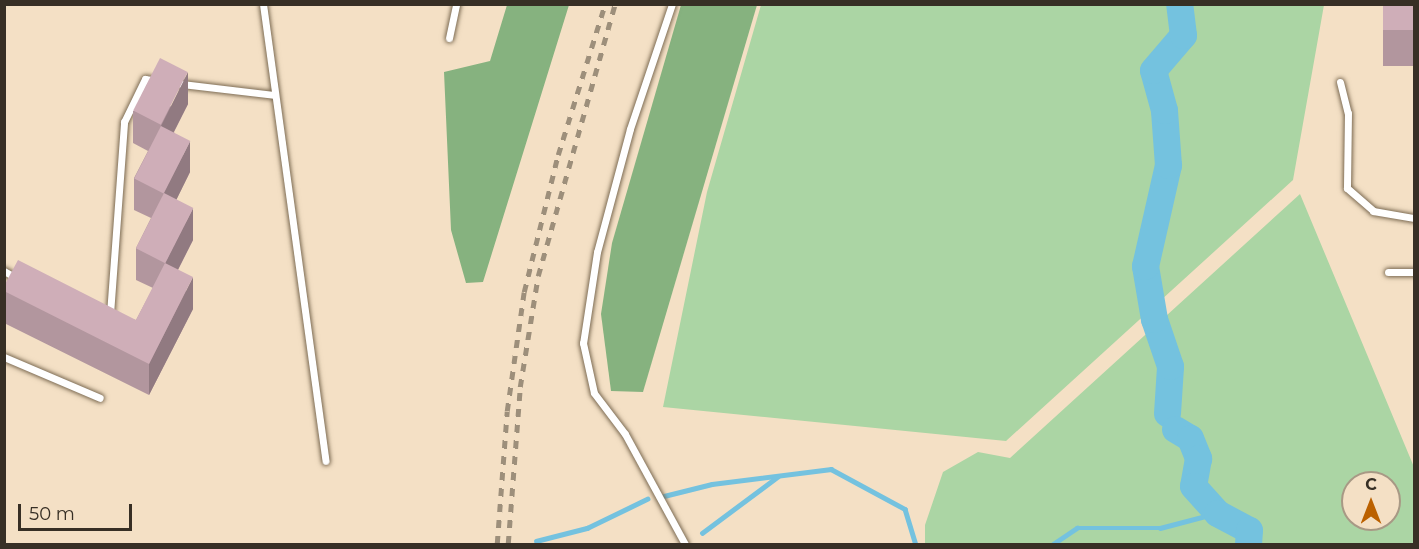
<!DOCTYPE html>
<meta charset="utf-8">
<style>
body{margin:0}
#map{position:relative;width:1419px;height:549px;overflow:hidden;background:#f4e0c5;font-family:Montserrat,sans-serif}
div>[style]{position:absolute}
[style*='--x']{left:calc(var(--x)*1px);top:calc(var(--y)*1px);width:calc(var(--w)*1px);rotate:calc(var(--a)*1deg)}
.green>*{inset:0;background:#abd5a4}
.forest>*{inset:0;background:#86b27f}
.stream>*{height:4.5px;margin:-2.25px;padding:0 2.25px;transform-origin:2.25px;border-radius:2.25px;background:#74c2df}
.river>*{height:27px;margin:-13.5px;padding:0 13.5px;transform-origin:13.5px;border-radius:13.5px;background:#74c2df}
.roads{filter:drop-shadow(0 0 2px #7d6c54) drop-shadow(0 0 2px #7d6c54)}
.lane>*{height:7px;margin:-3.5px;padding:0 3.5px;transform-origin:3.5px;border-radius:3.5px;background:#fff}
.rail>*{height:4.5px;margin-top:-2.25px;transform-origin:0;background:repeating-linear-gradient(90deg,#9d8f7b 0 8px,transparent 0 16px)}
.wall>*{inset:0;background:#b2969e}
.shaded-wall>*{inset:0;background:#917a81}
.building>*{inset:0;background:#cfaeb8;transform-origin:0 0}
span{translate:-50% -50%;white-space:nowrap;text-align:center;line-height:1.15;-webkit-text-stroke:5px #f4e0c5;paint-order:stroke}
.frame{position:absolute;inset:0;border:6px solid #372f25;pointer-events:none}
.north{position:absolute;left:1341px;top:471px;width:60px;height:60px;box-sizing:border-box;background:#f4e0c5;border:2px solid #a89985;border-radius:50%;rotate:0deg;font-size:16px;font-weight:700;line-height:24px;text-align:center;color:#372f25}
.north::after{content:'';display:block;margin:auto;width:21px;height:27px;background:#bb6100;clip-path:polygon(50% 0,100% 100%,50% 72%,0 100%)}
.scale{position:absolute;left:18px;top:504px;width:114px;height:27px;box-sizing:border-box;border:3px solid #372f25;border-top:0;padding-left:8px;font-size:18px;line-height:21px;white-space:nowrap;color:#372f25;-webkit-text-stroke:4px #f4e0c5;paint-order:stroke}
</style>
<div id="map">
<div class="green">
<i style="clip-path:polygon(761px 5px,761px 4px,1324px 5px,1293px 180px,1006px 441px,663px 407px,707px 192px)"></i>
<i style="clip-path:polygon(evenodd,1300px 194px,1414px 467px,1414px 544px,925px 544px,925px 525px,943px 472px,978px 452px,1010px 458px,1300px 194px,1353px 483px,1389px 483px,1389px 519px,1353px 519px,1353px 483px)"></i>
</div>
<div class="forest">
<i style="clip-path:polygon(507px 5px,569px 5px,483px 282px,466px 283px,451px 230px,444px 72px,490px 61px)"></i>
<i style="clip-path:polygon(681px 5px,757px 5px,643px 392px,611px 391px,601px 314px,612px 243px)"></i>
</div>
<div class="stream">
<i style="--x:664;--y:496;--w:49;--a:-14"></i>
<i style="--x:712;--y:484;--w:120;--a:-7.2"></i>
<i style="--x:831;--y:469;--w:84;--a:28.4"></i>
<i style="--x:905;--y:509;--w:37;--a:73"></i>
<i style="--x:702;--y:533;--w:94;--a:-36.7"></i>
<i style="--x:536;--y:541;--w:53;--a:-14.3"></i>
<i style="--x:587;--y:528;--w:67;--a:-25.8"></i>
<i style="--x:1053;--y:544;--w:29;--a:-34"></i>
<i style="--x:1077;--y:528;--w:83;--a:0"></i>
<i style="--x:1160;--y:528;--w:59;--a:-14.7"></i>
</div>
<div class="river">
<i style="--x:1167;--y:413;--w:47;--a:-86.3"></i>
<i style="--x:1170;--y:366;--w:50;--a:-108.8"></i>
<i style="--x:1154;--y:319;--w:54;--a:-99.6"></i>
<i style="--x:1145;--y:266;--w:104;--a:-77.2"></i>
<i style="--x:1168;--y:165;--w:55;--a:-94.2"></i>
<i style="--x:1164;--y:110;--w:41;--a:-105.4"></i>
<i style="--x:1153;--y:70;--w:46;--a:-49.4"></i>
<i style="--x:1183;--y:35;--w:31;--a:-97"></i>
<i style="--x:1175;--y:429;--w:17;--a:31"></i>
<i style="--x:1190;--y:438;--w:22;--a:68"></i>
<i style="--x:1198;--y:458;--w:28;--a:100"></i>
<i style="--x:1193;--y:486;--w:36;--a:48"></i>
<i style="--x:1217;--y:513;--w:36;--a:28"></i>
<i style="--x:1249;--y:530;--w:14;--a:94"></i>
</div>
<div class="roads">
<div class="lane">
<i style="--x:263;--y:4;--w:461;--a:82.2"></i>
<i style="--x:672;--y:4;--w:132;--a:108.6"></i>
<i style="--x:630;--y:129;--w:127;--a:105"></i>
<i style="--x:597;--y:252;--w:92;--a:98.7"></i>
<i style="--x:583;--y:343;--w:51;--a:77.6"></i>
<i style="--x:594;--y:393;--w:51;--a:52.9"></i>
<i style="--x:625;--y:434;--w:125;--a:61.4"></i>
<i style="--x:449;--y:38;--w:35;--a:-78"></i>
<i style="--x:1340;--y:82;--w:32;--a:76"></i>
<i style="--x:1348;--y:113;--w:75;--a:90.8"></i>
<i style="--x:1347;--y:188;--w:35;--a:41"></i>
<i style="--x:1373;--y:211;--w:42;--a:9.7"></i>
<i style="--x:181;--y:84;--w:94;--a:6.7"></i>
<i style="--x:4;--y:271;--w:16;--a:30"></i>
<i style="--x:1388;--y:272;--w:26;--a:0"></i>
<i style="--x:110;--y:314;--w:193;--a:-85.8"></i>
<i style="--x:124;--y:122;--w:48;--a:-64"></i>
<i style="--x:145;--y:79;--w:13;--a:9"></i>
<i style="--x:4;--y:357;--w:104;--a:23.1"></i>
</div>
</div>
<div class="rail">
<i style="--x:497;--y:544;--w:133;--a:-85.7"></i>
<i style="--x:507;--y:411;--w:120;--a:-81.9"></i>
<i style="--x:524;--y:292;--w:141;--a:-76.1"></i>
<i style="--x:558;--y:155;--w:158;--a:-72.7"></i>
<i style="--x:508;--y:544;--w:157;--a:-85.6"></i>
<i style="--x:520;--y:387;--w:112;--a:-80.8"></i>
<i style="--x:538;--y:276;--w:283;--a:-74.2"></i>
</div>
<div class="wall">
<i style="clip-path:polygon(1414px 4px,1414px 66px,1383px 66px,1383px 30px)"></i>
<i style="clip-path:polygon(188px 104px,174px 132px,190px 172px,176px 200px,193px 240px,178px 270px,193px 309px,149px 395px,4px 323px,4px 286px,136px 320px,153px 288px,136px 280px,136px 248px,151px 218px,134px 210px,134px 178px,148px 151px,133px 143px,133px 111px)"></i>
</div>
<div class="shaded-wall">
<i style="clip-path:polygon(188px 72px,188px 104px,161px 157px,161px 126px)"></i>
<i style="clip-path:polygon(190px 141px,190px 172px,164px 225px,164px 193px)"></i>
<i style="clip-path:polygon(193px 208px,193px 240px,165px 295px,165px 263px)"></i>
<i style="clip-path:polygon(193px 277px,193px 309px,149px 395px,149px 364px)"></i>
</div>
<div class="building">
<i style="left:1383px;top:4px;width:31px;height:26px"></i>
<i style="left:160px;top:58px;width:31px;height:59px;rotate:27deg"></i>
<i style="left:161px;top:126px;width:33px;height:59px;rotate:27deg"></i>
<i style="left:164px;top:193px;width:33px;height:62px;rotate:27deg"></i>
<i style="clip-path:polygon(18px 260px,136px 320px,165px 263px,193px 277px,149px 364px,4px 291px,4px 286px)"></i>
</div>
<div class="frame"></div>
<div class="north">С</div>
<div class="scale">50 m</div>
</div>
